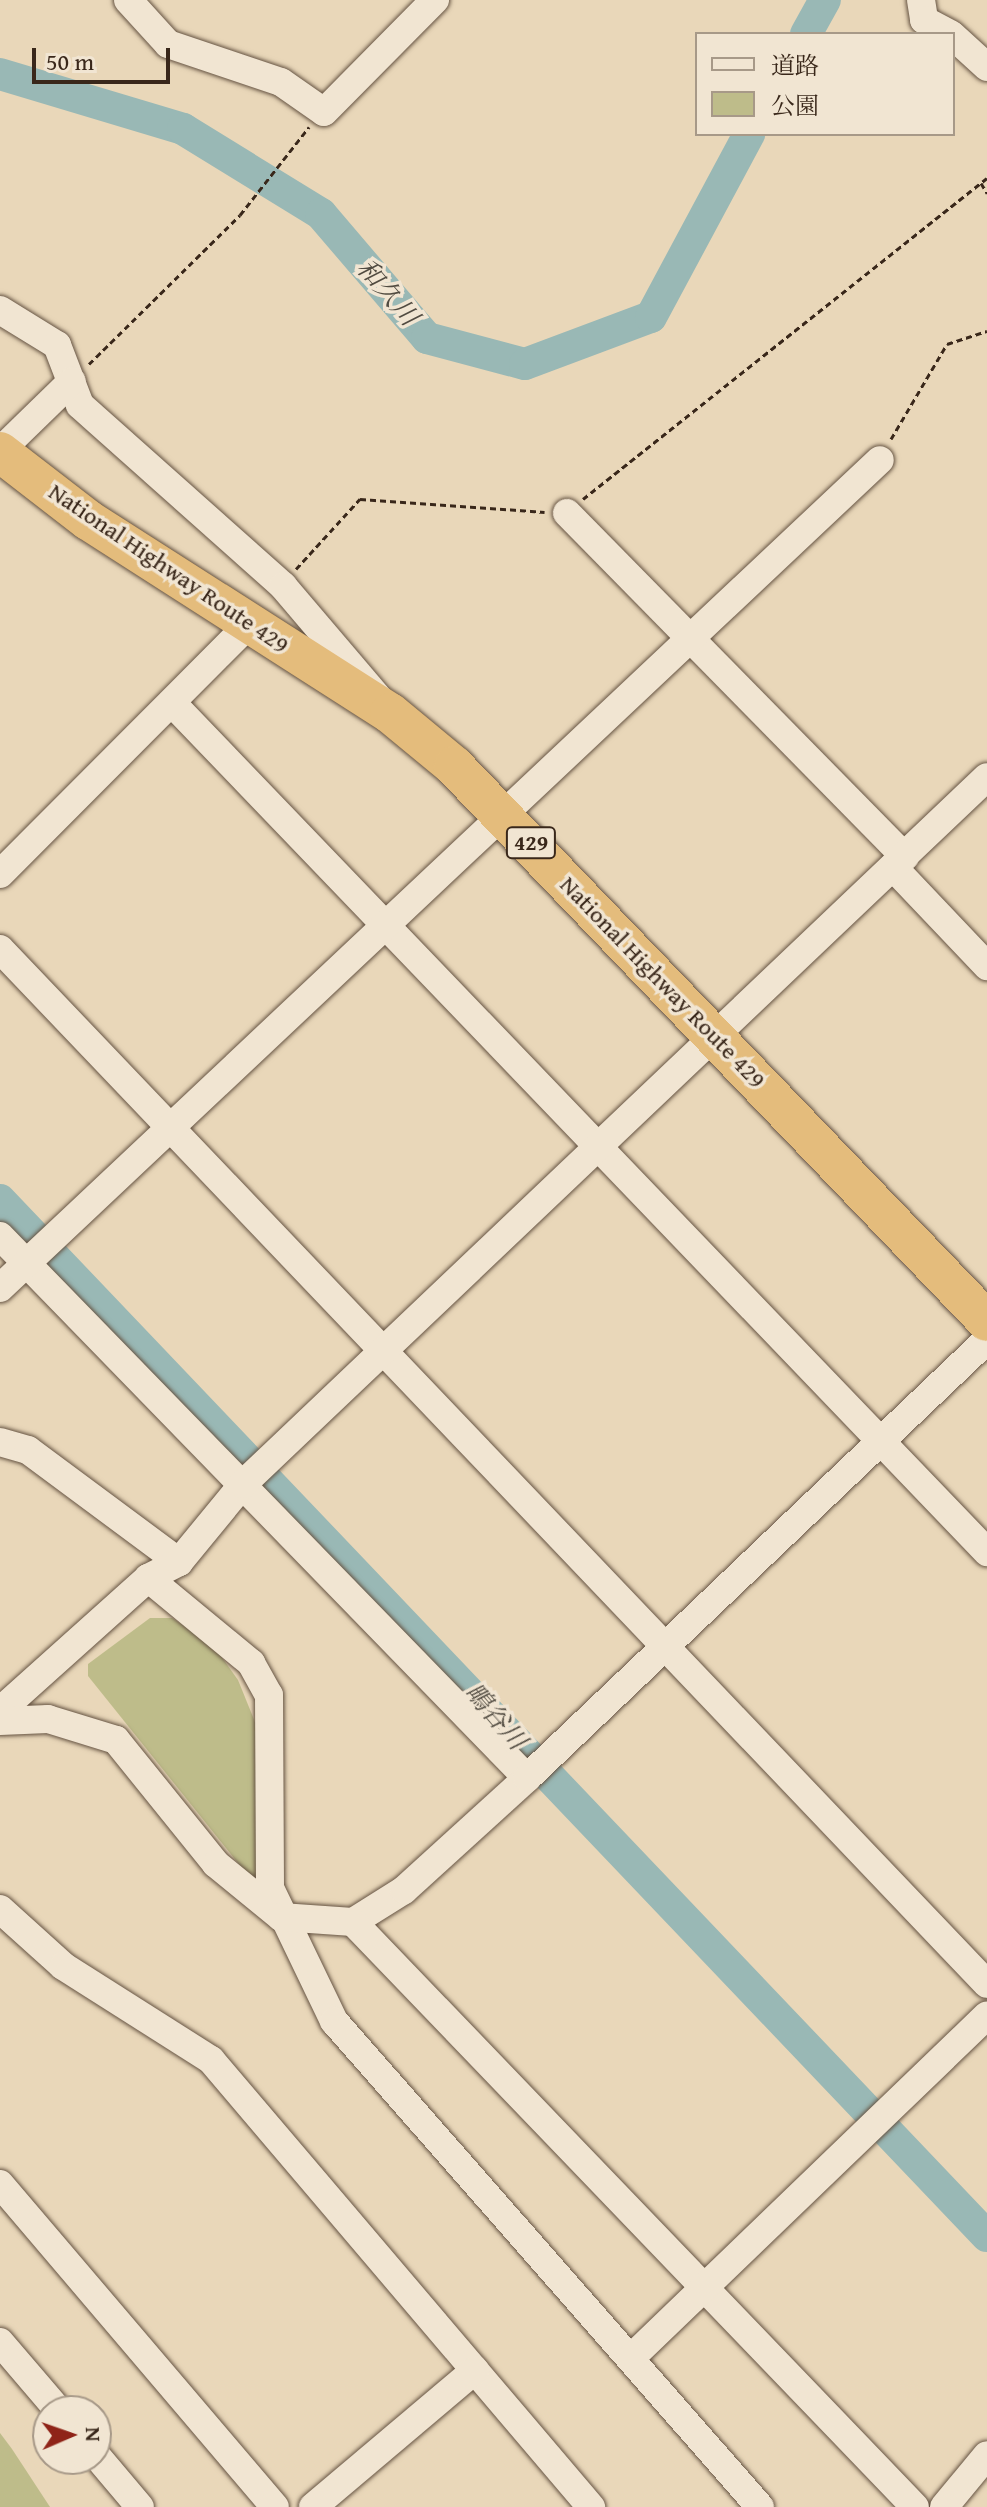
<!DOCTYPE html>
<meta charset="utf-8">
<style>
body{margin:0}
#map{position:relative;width:987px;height:2507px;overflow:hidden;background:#e9d7b9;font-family:"Gentium Book Plus","Noto Serif JP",serif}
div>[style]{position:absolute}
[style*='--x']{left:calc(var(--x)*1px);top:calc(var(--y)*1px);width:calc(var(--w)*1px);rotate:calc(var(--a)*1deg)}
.green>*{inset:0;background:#bebc8a}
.river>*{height:32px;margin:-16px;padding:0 16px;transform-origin:16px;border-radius:16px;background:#99b8b5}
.path>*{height:3px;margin-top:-1.5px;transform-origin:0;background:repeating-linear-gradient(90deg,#39271a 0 6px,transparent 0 10px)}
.roads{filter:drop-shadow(0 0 2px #655342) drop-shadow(0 0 2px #655342)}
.minor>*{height:28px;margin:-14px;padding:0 14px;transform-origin:14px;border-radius:14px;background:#f1e5d2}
.highway>*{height:40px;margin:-20px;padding:0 20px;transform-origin:20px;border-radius:20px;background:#e4bc7c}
span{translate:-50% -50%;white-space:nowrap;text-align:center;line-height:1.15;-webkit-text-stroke:7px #f1e5d2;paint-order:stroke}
.shield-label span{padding:2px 6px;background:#f1e5d2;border:2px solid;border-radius:6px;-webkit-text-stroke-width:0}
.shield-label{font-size:22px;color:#39271a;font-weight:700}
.street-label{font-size:24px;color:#39271a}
.water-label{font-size:26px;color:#514b41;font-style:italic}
.legend{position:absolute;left:695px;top:32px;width:260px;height:104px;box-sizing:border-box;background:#f1e5d2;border:2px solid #a79988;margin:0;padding:10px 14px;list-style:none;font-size:24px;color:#39271a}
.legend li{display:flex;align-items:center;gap:16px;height:40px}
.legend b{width:40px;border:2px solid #a79988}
.north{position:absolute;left:32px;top:2395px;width:80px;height:80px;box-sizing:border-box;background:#f1e5d2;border:2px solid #a79988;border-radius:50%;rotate:88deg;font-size:22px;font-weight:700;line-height:32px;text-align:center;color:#39271a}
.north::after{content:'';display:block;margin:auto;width:28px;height:36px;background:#8f2418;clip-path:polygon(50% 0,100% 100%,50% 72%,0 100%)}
.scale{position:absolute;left:32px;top:48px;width:138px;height:36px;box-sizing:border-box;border:4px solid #39271a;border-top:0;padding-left:10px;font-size:24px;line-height:28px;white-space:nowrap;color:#39271a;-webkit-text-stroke:6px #f1e5d2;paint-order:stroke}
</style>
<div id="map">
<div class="green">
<i style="clip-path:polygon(150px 1618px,172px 1618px,213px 1645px,238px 1680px,268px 1754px,263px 1879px,254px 1883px,88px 1676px,88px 1664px)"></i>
<i style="clip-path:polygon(0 2433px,12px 2449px,50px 2507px,0 2507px)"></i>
</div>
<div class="river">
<i style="--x:806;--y:34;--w:39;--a:-61"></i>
<i style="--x:0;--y:74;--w:191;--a:16.7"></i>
<i style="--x:183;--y:129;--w:162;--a:31.6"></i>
<i style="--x:321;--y:214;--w:163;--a:49.5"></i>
<i style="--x:427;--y:338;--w:101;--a:14.9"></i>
<i style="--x:525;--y:364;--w:134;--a:-20.5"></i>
<i style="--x:651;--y:317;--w:208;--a:-61.8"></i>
<i style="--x:0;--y:1200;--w:1431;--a:46.39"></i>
</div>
<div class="path">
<i style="--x:981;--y:183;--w:12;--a:59"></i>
<i style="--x:89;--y:364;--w:212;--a:-44.6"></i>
<i style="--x:240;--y:215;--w:112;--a:-51.9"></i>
<i style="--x:891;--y:439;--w:110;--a:-59.5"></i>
<i style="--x:947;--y:344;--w:42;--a:-18"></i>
<i style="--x:583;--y:499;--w:516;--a:-38.47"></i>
<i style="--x:296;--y:569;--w:95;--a:-47.6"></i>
<i style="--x:360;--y:499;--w:185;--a:4"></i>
</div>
<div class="roads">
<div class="minor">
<i style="--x:128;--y:0;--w:59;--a:47.7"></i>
<i style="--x:168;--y:44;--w:119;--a:18.6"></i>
<i style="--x:281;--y:82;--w:52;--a:34.9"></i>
<i style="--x:324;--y:112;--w:158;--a:-45.3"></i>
<i style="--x:921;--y:0;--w:20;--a:81"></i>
<i style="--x:924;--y:20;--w:30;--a:28"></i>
<i style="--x:953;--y:36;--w:46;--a:42.4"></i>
<i style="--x:0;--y:310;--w:67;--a:31.6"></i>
<i style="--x:57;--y:345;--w:64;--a:69"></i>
<i style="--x:80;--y:405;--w:272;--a:41.7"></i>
<i style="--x:283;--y:586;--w:150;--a:49.6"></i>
<i style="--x:0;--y:451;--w:100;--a:-44.2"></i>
<i style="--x:567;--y:513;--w:482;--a:45.5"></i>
<i style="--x:175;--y:706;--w:1173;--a:46.17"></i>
<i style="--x:893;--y:867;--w:137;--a:46.5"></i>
<i style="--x:0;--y:874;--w:354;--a:-45.1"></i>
<i style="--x:0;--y:949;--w:1430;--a:46.36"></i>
<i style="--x:0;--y:1236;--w:756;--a:45.8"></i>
<i style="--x:0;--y:1288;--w:1208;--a:-43.26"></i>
<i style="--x:0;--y:1442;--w:29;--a:16"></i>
<i style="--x:28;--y:1450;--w:188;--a:36.6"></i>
<i style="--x:148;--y:1578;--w:134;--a:39.5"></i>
<i style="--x:251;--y:1663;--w:37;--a:61"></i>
<i style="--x:269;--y:1695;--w:193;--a:89.7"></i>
<i style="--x:270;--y:1888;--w:148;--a:64.3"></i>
<i style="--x:334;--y:2021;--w:646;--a:48.76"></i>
<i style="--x:0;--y:1711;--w:199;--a:-41.9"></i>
<i style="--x:148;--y:1578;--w:35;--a:-27"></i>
<i style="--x:179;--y:1562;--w:101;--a:-50.6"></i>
<i style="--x:243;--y:1484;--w:1026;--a:-43.54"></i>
<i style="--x:0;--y:1721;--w:48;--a:-2.4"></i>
<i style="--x:48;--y:1719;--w:71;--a:17.2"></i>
<i style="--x:116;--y:1740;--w:159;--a:51.1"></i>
<i style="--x:216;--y:1864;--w:84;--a:39.2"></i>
<i style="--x:281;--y:1917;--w:72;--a:4"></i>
<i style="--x:353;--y:1922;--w:60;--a:-32.1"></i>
<i style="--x:404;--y:1890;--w:166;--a:-42.3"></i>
<i style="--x:527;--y:1778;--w:635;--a:-43.6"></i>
<i style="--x:0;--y:1909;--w:85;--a:42.1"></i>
<i style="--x:63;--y:1966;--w:175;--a:32.4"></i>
<i style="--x:211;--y:2060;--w:587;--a:49.63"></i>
<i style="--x:353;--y:1922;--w:811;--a:46.15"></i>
<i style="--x:0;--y:2184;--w:424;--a:49.6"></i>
<i style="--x:0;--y:2342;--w:91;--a:49.5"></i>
<i style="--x:631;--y:2358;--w:494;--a:-43.9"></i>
<i style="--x:96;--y:2455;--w:68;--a:49.8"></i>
<i style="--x:313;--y:2507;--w:212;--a:-40.2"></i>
<i style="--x:944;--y:2507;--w:67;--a:-50.4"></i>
</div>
<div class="highway">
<i style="--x:0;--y:452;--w:111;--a:37.7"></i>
<i style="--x:88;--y:520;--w:358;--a:32.6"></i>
<i style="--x:390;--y:713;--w:83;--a:39.6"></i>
<i style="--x:454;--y:766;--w:769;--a:46.16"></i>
</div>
</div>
<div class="shield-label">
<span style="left:531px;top:843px">429</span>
</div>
<div class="street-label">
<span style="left:169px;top:568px;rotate:34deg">National Highway Route 429</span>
<span style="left:663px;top:982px;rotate:46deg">National Highway Route 429</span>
</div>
<div class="water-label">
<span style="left:388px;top:292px;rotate:49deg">和久川</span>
<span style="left:496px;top:1716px;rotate:49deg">鴫谷川</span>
</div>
<ul class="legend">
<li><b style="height:10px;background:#f1e5d2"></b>道路</li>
<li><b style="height:22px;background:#bebc8a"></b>公園</li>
</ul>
<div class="north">N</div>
<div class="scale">50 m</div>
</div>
